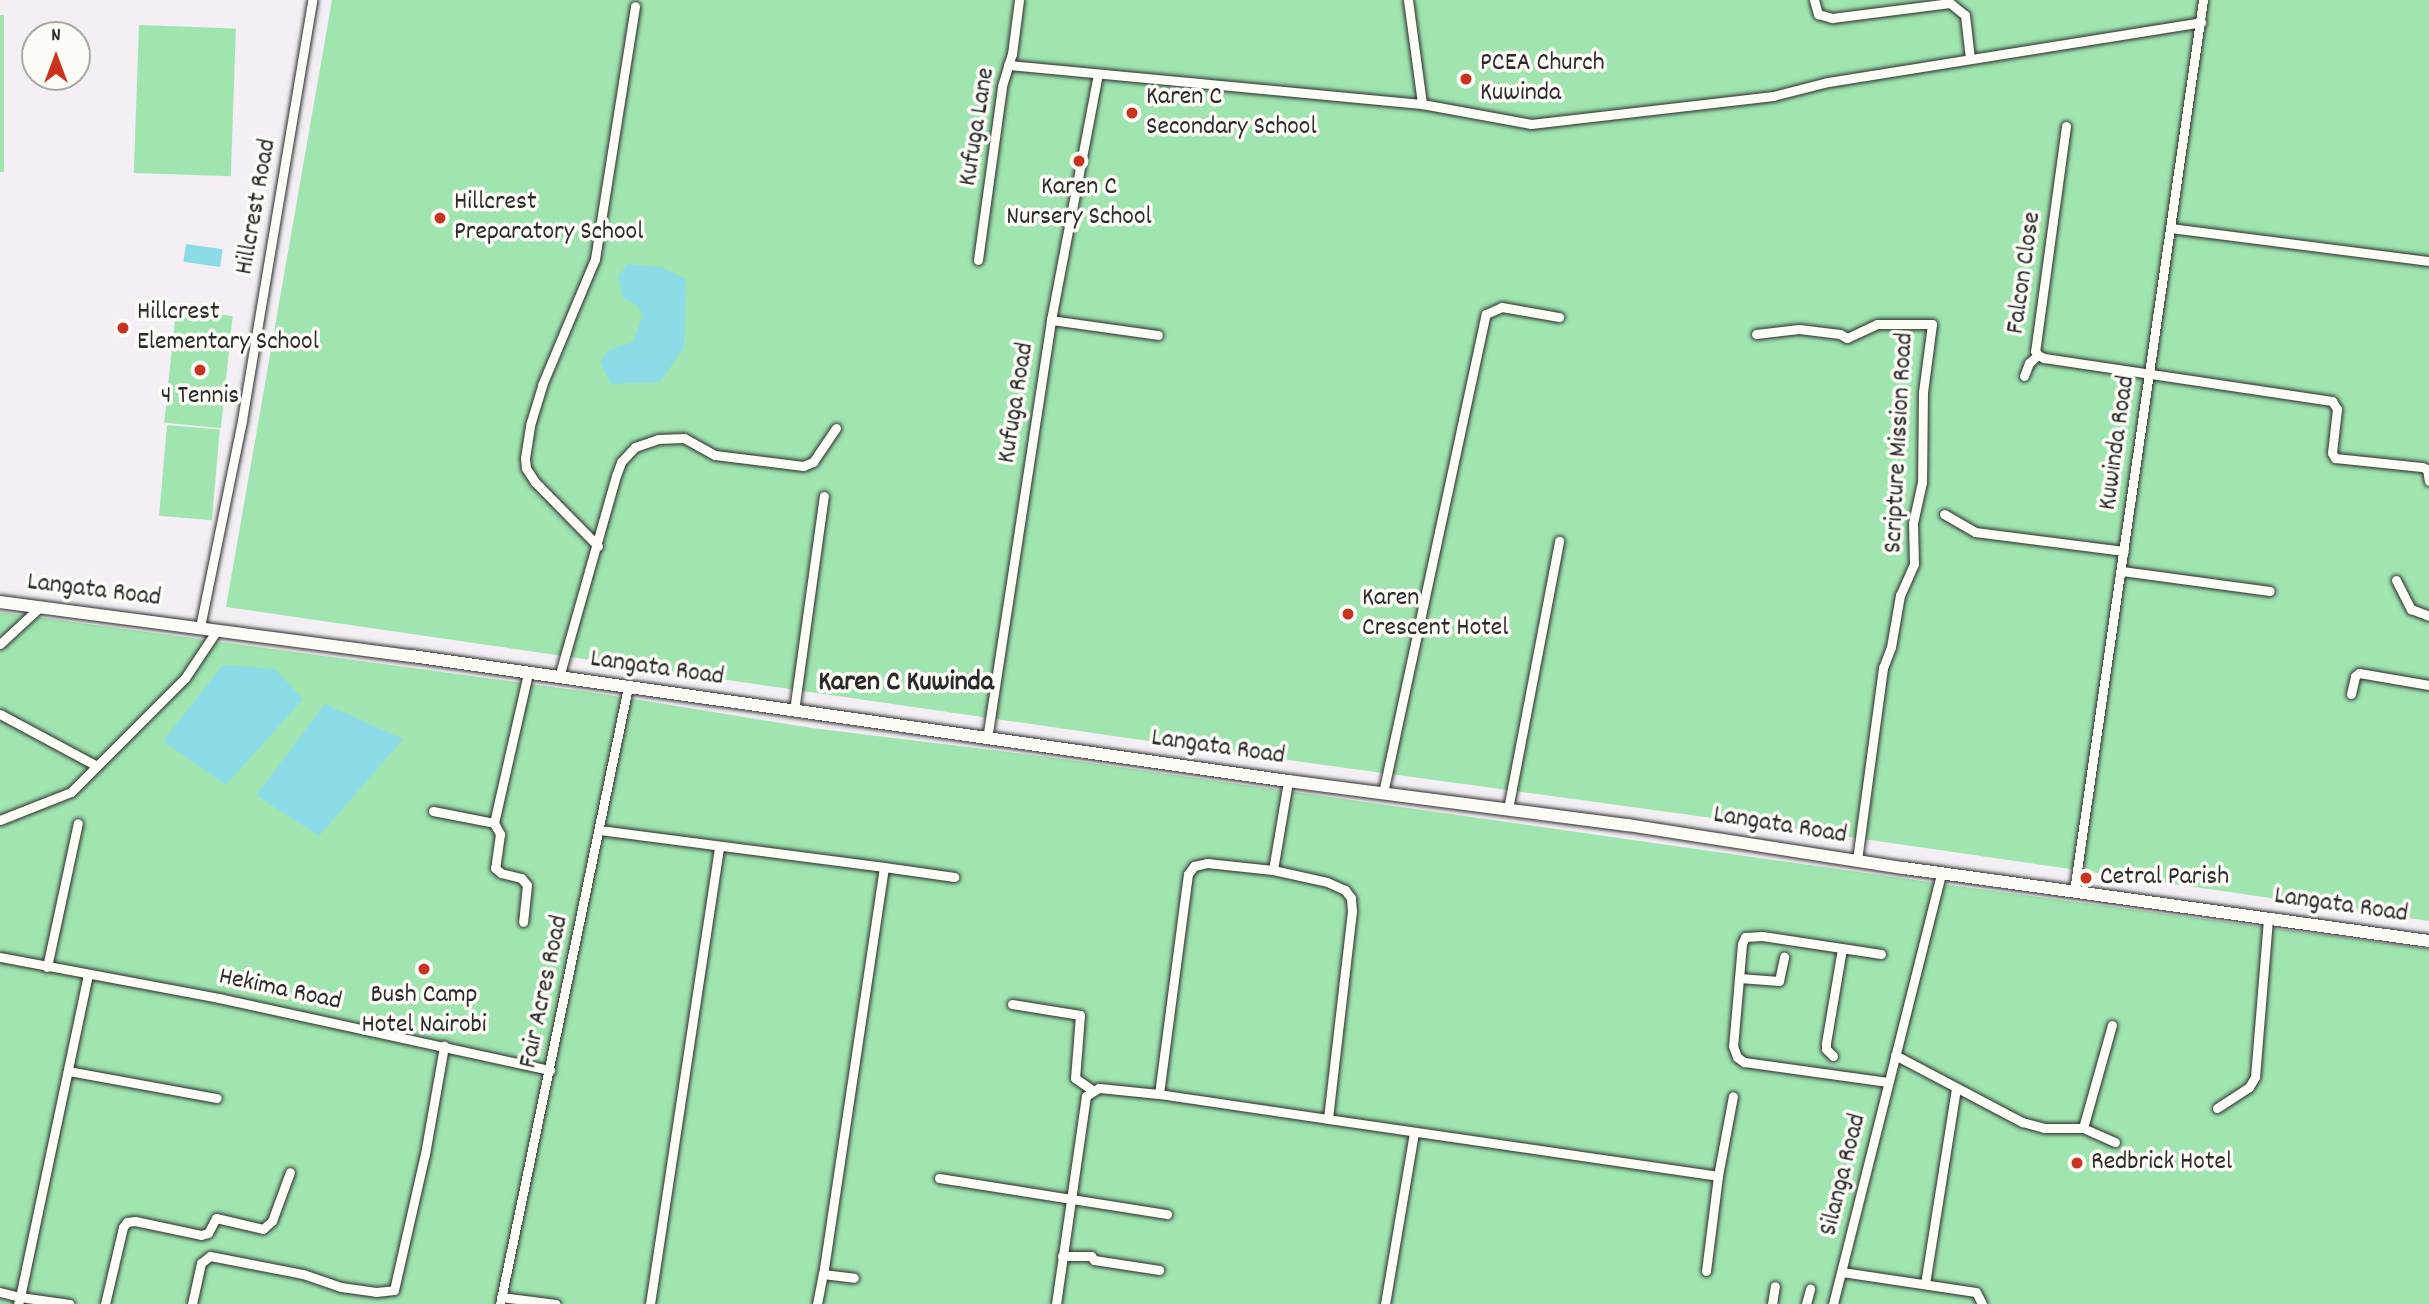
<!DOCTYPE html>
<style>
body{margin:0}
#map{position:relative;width:2429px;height:1304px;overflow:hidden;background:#f3eff4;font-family:Dekko,sans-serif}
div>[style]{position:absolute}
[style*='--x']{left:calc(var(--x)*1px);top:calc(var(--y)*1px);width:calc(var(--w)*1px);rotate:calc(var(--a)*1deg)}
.green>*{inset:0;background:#a0e5b0;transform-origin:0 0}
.water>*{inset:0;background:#8bdce6;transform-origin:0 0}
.roads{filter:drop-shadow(0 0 2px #2b2b2b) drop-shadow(0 0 2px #2b2b2b)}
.minor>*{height:9px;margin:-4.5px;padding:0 4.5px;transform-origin:4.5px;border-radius:4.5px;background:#fdfcf7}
.secondary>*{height:12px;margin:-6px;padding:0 6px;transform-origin:6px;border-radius:6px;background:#fdfcf7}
.dots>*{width:19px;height:19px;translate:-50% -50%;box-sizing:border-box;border:4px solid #fdfcf7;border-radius:50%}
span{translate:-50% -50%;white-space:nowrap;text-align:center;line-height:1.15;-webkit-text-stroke:7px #fdfcf7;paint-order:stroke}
.poi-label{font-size:26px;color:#2b2b2b}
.left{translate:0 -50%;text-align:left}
.street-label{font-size:26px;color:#2b2b2b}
.neighbourhood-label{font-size:28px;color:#2b2b2b;font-weight:700}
.north{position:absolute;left:21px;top:21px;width:70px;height:70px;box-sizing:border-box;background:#fdfcf7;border:2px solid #a9a8a5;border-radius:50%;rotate:0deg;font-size:19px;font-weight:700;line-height:28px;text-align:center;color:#2b2b2b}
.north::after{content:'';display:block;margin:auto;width:24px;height:32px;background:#c8321e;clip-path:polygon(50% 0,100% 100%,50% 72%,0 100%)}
</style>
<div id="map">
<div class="green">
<i style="clip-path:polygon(332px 0,2429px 0,2429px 921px,1836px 835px,1134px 739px,226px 607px)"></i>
<i style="left:0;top:15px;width:4px;height:157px"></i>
<i style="left:139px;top:25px;width:97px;height:148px;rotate:2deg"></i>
<i style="left:176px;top:310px;width:57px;height:113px;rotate:6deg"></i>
<i style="left:167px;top:425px;width:53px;height:91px;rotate:5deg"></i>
<i style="clip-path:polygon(0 612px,590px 692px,812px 728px,1048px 757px,1964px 887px,2429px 949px,2429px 1304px,0 1304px)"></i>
</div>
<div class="water">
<i style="left:186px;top:244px;width:37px;height:18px;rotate:8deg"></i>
<i style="clip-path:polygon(628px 264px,660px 267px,686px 279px,684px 347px,660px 382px,611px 384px,600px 362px,609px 350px,633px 342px,643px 315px,635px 304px,623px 298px,618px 276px)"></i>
<i style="clip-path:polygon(223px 665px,275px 669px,303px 699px,226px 785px,163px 741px)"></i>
<i style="clip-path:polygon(325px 704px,403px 739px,319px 836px,256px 795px)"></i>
</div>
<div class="roads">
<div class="minor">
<i style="--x:1408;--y:0;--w:105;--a:82.3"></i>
<i style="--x:1814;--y:0;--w:15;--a:74"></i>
<i style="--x:1818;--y:14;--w:15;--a:16"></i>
<i style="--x:1832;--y:18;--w:119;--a:-7.2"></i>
<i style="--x:1950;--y:3;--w:19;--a:39"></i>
<i style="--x:1965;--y:15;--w:44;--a:83.5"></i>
<i style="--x:1008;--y:65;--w:416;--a:5.4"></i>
<i style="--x:1422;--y:104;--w:111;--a:10.4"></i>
<i style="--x:1531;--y:124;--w:244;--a:-6.6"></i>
<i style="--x:1773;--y:96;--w:57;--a:-14.3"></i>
<i style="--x:1828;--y:82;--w:378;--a:-9.1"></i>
<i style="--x:2066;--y:126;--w:227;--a:97.8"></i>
<i style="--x:2035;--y:351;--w:5;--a:53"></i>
<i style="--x:2038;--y:355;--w:7;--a:27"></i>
<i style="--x:2044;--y:358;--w:291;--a:8.5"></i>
<i style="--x:2332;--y:401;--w:9;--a:58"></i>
<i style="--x:2337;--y:409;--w:44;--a:96.5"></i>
<i style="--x:2332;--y:453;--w:6;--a:59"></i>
<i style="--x:2335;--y:458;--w:87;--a:5.9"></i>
<i style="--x:2422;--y:467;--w:5;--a:22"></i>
<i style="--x:2427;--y:469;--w:12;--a:81"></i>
<i style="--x:2171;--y:228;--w:260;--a:7.3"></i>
<i style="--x:978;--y:260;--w:176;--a:-82.1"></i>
<i style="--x:1002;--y:86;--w:34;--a:-73"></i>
<i style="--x:1012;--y:54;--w:54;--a:-82.6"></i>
<i style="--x:1051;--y:320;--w:108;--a:8"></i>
<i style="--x:1756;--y:334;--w:43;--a:-6.6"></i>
<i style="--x:1799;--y:329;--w:41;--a:7"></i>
<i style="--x:1840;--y:334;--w:8;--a:30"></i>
<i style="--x:1847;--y:338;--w:33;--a:-25"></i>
<i style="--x:1877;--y:324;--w:55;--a:0"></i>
<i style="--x:1932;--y:324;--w:69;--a:97.5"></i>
<i style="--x:1923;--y:392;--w:90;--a:90.6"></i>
<i style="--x:1922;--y:482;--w:42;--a:102.4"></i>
<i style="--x:1913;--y:523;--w:41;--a:88.6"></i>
<i style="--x:1914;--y:564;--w:34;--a:114"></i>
<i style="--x:1900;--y:595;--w:53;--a:99.8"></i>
<i style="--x:1891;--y:647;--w:22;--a:111"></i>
<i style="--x:1883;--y:668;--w:195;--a:97.7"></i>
<i style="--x:2024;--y:376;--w:14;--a:-69"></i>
<i style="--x:2029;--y:363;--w:12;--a:-42"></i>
<i style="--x:1944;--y:514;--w:36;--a:30"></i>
<i style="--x:1975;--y:532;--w:150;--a:7.3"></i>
<i style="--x:598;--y:546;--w:90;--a:-134.5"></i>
<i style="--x:535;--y:482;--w:17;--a:-123"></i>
<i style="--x:526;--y:468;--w:10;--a:-96"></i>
<i style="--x:525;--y:458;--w:36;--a:-81"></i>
<i style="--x:531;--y:422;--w:39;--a:-73"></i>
<i style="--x:542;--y:385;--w:137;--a:-67.2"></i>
<i style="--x:595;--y:259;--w:256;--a:-81"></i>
<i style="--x:2122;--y:571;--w:149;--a:7.7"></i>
<i style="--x:2396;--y:580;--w:33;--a:63"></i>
<i style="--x:2411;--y:609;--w:19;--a:21"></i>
<i style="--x:200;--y:627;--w:211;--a:-78.5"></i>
<i style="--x:242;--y:420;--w:426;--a:-80.5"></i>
<i style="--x:0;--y:644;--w:54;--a:-42.8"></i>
<i style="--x:559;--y:677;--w:209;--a:-74.2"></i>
<i style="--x:616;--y:476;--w:15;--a:-70"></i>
<i style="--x:621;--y:462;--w:21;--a:-47"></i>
<i style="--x:635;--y:447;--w:24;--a:-19"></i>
<i style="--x:658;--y:439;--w:26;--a:-2"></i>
<i style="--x:684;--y:438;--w:35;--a:29"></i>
<i style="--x:715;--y:455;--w:89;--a:7.1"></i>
<i style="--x:803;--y:466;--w:11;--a:-22"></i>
<i style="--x:813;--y:462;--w:41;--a:-55.9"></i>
<i style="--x:2351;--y:694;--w:18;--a:-77"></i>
<i style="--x:2355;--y:676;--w:5;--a:-37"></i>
<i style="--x:2359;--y:673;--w:71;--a:9.7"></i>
<i style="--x:794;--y:711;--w:217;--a:-82.1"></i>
<i style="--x:0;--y:714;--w:110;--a:28.2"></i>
<i style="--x:987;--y:739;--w:424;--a:-81.3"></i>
<i style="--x:1051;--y:320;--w:250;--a:-79.2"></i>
<i style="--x:1383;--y:793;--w:490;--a:-77.9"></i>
<i style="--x:1486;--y:314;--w:17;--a:-24"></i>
<i style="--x:1502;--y:307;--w:58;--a:10"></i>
<i style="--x:1508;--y:809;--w:273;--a:-79.2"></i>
<i style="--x:433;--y:811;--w:62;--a:11.1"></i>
<i style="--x:494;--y:823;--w:154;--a:-77.2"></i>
<i style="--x:0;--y:820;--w:76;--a:-21.5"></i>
<i style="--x:71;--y:792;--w:161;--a:-45"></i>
<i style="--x:185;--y:678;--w:58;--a:-56.3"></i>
<i style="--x:494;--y:823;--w:13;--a:61"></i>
<i style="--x:500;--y:834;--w:34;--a:98"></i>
<i style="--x:495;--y:868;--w:8;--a:40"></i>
<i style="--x:501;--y:873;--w:21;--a:14"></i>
<i style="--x:521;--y:878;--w:9;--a:49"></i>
<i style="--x:527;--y:885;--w:37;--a:96"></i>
<i style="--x:600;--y:830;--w:286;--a:7.4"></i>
<i style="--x:884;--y:867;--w:412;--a:98.5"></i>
<i style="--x:884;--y:867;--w:71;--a:8.1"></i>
<i style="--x:1273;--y:870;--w:55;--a:12.5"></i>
<i style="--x:1327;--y:882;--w:20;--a:24"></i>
<i style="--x:1345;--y:890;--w:10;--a:53"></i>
<i style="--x:1351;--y:898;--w:13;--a:86"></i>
<i style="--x:1352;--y:911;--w:209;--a:96.6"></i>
<i style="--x:1328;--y:1119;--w:394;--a:8.3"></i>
<i style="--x:2074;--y:891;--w:900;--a:-81.76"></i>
<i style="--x:1881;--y:954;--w:120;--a:-171.4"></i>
<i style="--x:1762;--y:936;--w:17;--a:177"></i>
<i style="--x:1745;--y:937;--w:8;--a:113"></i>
<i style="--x:1742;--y:944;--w:102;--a:95"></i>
<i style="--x:1733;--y:1046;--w:12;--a:70"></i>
<i style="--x:1737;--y:1057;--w:9;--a:36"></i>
<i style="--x:1744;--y:1062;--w:145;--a:7.9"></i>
<i style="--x:0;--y:957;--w:223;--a:10.6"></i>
<i style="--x:219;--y:998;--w:339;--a:12.3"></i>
<i style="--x:47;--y:967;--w:147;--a:-77.9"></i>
<i style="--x:1739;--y:978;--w:40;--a:4.3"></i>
<i style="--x:1779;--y:981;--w:25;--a:-78"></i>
<i style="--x:1012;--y:1004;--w:69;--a:9.2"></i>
<i style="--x:1080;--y:1015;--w:63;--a:94.5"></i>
<i style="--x:1075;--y:1078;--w:21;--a:35"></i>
<i style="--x:1895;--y:1055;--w:144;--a:27.8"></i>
<i style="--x:2022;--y:1122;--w:23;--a:15"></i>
<i style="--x:2044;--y:1128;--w:39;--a:0"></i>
<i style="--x:2083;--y:1128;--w:35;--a:24"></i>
<i style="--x:1833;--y:1056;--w:10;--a:-135"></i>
<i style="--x:1826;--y:1049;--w:6;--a:-90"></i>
<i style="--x:1826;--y:1043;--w:96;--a:-80.4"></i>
<i style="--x:68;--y:1071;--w:151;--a:10.3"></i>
<i style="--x:1159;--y:1094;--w:171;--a:8.4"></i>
<i style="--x:2217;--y:1108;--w:38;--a:-33"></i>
<i style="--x:2249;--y:1087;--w:12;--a:-59"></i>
<i style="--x:2255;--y:1077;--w:159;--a:-85.3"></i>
<i style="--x:2083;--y:1128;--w:107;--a:-74.3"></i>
<i style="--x:939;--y:1178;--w:231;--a:9"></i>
<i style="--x:1062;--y:1256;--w:29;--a:0"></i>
<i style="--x:1091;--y:1256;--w:5;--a:53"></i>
<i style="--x:1094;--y:1260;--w:66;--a:8.7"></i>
<i style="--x:1706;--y:1271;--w:96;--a:-82.8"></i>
<i style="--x:1718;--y:1176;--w:81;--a:-79.4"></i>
<i style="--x:1842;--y:1272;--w:135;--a:8.5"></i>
<i style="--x:1976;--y:1292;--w:13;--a:63"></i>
<i style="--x:1925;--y:1284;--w:198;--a:-81"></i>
<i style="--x:0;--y:1292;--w:21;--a:14"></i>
<i style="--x:20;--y:1297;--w:330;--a:-78.1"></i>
<i style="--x:501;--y:1297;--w:55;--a:7.3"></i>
<i style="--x:18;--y:1304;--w:7;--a:-74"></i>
<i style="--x:20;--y:1297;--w:50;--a:8"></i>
<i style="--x:105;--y:1304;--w:79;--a:-76.8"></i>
<i style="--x:123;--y:1227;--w:6;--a:-51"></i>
<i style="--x:127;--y:1222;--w:8;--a:-7"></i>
<i style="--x:135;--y:1221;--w:67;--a:12"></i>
<i style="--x:201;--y:1235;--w:7;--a:-16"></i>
<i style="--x:208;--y:1233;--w:17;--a:-62"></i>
<i style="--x:216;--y:1218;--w:48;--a:13.2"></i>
<i style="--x:263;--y:1229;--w:12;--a:-42"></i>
<i style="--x:272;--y:1221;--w:52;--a:-69.8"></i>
<i style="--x:192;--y:1304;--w:42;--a:-77.6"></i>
<i style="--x:201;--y:1263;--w:11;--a:-38"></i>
<i style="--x:210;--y:1256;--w:95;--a:11"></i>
<i style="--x:303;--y:1274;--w:40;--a:18.9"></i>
<i style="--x:341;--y:1287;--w:35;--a:8"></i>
<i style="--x:376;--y:1292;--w:18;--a:-6"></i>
<i style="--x:394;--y:1290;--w:139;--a:-77.2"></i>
<i style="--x:425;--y:1154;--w:110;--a:-80"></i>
<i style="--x:500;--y:1304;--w:630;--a:-78.28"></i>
<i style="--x:650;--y:1304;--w:462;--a:-81.4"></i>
<i style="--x:817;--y:1304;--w:31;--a:-79"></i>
<i style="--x:823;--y:1274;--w:31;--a:7"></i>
<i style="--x:1056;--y:1304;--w:210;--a:-81.8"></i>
<i style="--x:1086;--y:1096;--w:15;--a:-32"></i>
<i style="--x:1099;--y:1088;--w:60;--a:5.7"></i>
<i style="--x:1159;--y:1094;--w:222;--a:-82.5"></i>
<i style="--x:1188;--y:874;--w:10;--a:-53"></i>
<i style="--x:1194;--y:866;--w:13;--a:-13"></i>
<i style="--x:1207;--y:863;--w:66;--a:6.1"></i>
<i style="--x:1273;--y:870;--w:90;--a:-80.4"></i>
<i style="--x:1385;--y:1304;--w:174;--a:-80.4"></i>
<i style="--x:1772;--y:1304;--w:18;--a:-81"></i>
<i style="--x:1806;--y:1304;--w:16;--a:-75"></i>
<i style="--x:1833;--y:1304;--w:444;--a:-75.9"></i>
</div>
<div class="secondary">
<i style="--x:0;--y:602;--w:416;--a:7.5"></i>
<i style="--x:412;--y:656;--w:885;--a:8.12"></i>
<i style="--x:1288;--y:781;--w:343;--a:7.4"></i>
<i style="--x:1628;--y:825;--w:279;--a:8.9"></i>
<i style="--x:1904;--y:868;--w:530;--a:7.92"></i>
</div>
</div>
<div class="dots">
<i style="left:1466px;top:79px;background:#c8321e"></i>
<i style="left:1132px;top:113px;background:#c8321e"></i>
<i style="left:1079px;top:161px;background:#c8321e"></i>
<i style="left:440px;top:218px;background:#c8321e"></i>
<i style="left:123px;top:328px;background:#c8321e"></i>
<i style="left:200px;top:370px;background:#c8321e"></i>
<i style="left:1348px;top:614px;background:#c8321e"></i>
<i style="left:2086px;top:878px;background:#c8321e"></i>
<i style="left:424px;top:969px;background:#c8321e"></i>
<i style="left:2077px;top:1163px;background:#c8321e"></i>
</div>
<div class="poi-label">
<span class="left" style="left:1480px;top:79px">PCEA Church<br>Kuwinda</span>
<span class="left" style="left:1146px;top:113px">Karen C<br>Secondary School</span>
<span style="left:1079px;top:203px">Karen C<br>Nursery School</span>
<span class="left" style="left:454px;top:218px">Hillcrest<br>Preparatory School</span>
<span class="left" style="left:137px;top:328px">Hillcrest<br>Elementary School</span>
<span style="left:200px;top:397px">4 Tennis</span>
<span class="left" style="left:1362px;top:614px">Karen<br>Crescent Hotel</span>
<span class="left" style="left:2100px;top:878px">Cetral Parish</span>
<span style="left:424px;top:1011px">Bush Camp<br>Hotel Nairobi</span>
<span class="left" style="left:2091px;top:1163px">Redbrick Hotel</span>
</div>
<div class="street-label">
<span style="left:978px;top:127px;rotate:-81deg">Kufuga Lane</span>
<span style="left:257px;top:207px;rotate:-80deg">Hillcrest Road</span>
<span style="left:2025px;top:273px;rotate:-82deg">Falcon Close</span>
<span style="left:1017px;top:403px;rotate:-81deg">Kufuga Road</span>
<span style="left:1900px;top:443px;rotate:-87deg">Scripture Mission Road</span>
<span style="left:2118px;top:443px;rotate:-82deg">Kuwinda Road</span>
<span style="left:94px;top:591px;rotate:7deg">Langata Road</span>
<span style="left:657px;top:669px;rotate:8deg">Langata Road</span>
<span style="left:1218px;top:748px;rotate:8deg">Langata Road</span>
<span style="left:1780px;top:826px;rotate:9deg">Langata Road</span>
<span style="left:2341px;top:906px;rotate:8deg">Langata Road</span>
<span style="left:280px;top:990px;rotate:12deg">Hekima Road</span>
<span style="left:545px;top:992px;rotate:-78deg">Fair Acres Road</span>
<span style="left:1844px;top:1175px;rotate:-76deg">Silanga Road</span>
</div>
<div class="neighbourhood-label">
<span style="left:906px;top:684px">Karen C Kuwinda</span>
</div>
<div class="north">N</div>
</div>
